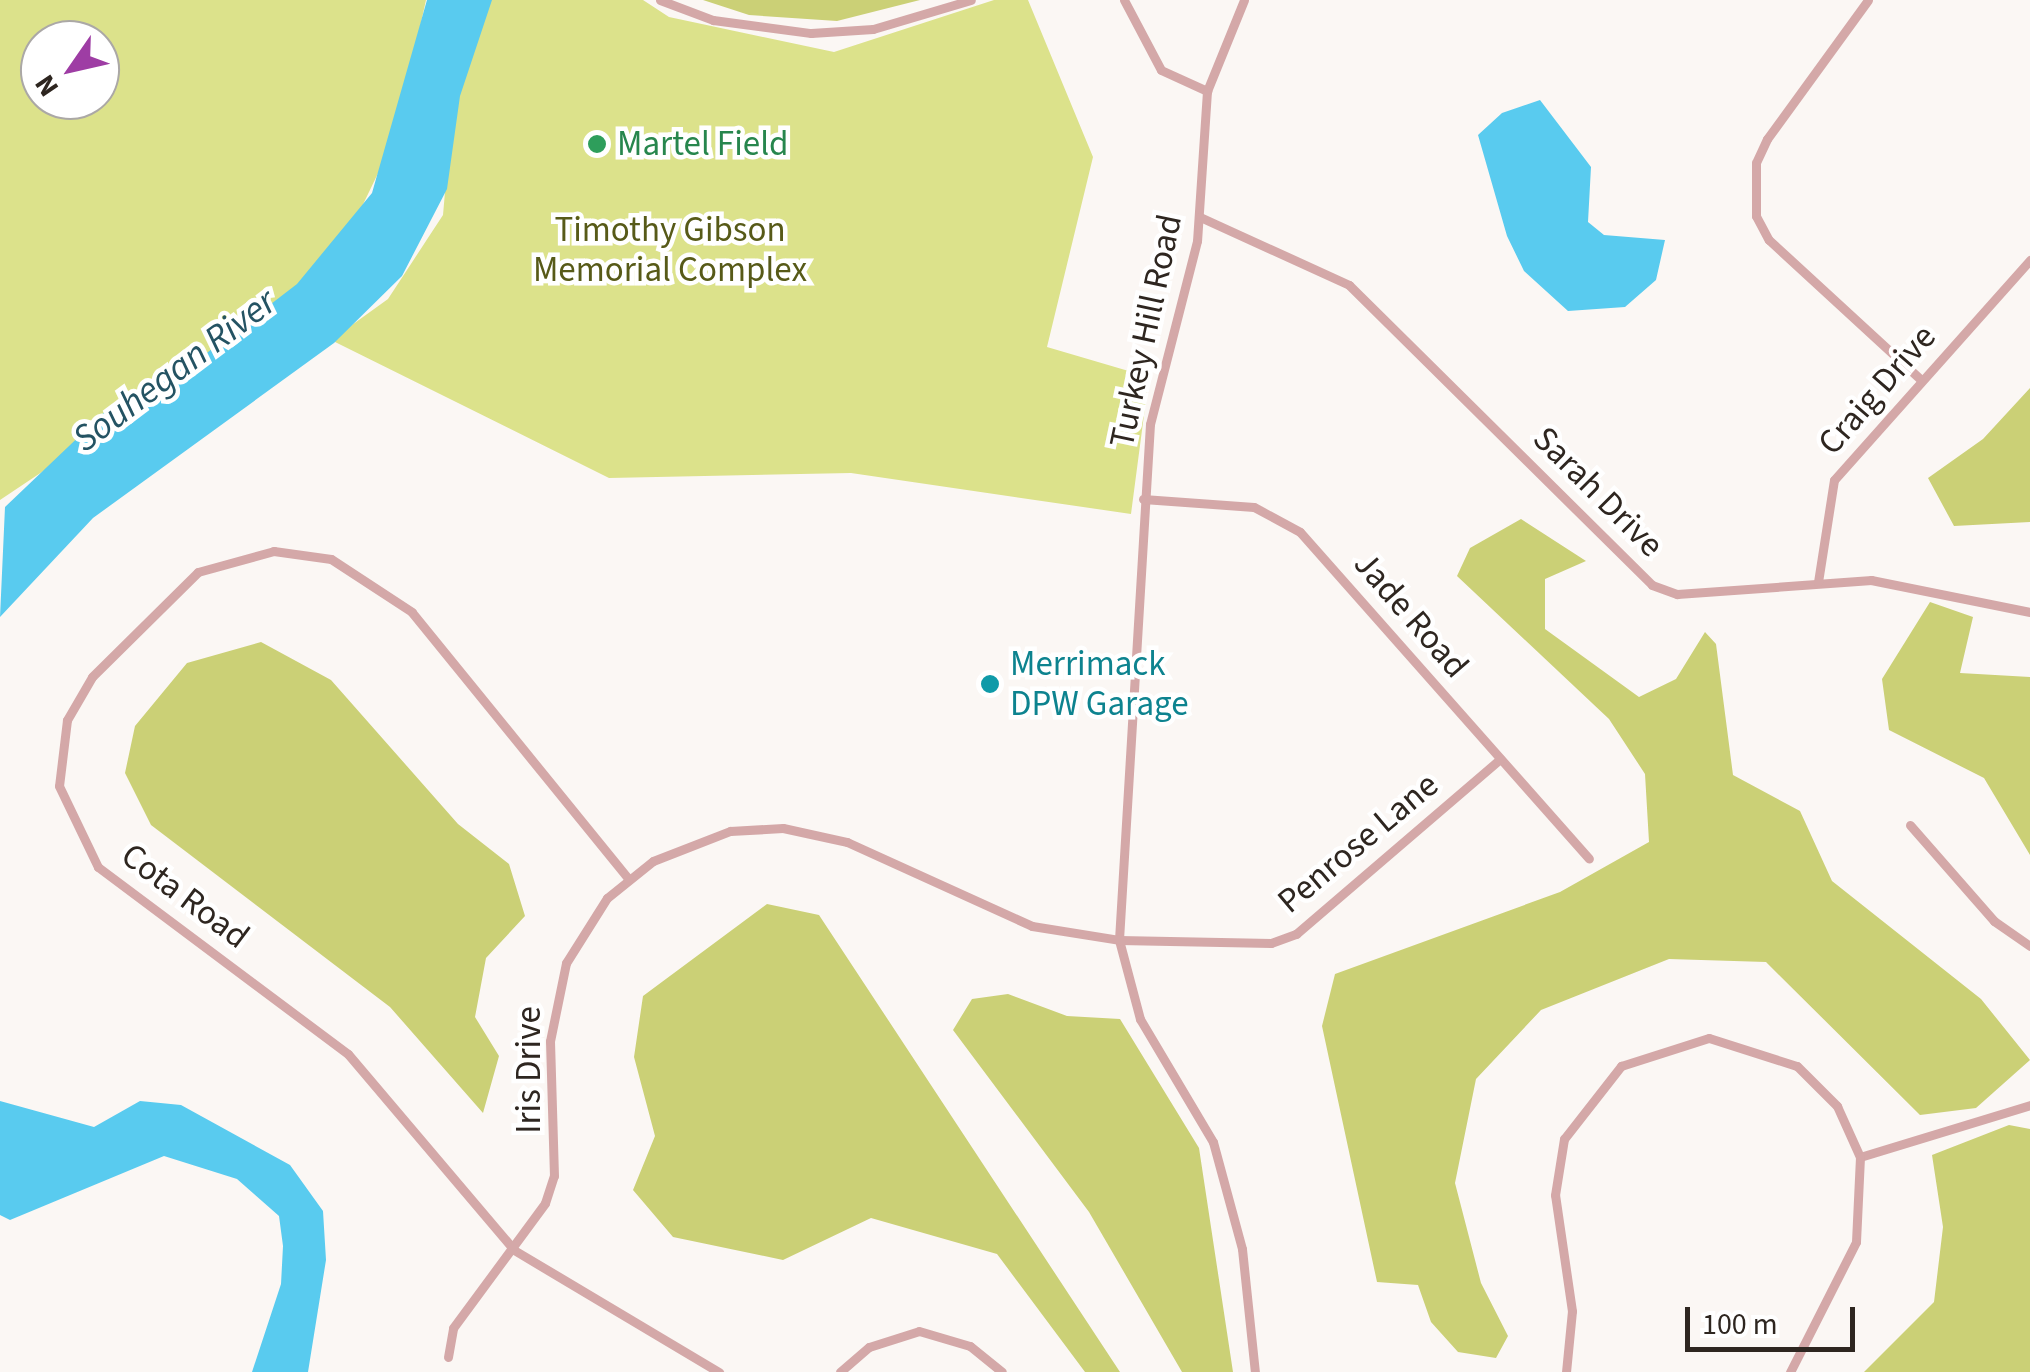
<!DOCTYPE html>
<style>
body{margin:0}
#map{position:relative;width:2030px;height:1372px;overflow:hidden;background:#fbf7f4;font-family:"Source Sans 3",sans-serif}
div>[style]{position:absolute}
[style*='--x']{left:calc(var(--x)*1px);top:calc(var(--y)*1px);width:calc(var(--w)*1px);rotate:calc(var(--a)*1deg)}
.green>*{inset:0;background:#dce28b}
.forest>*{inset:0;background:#cbd076}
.water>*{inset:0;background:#59cbef}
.minor>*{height:9px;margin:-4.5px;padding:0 4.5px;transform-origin:4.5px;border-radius:4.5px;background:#d4a8a8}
.dots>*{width:28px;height:28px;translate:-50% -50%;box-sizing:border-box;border:5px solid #fff;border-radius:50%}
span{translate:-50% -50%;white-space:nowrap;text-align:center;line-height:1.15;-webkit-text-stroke:9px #fff;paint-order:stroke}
.leisure-label{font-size:35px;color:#27864d}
.left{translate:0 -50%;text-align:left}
.park-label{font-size:35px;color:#575a18}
.street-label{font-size:35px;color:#2e2620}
.culture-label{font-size:35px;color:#0d838f}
.water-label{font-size:38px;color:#245363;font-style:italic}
.north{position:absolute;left:20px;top:20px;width:100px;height:100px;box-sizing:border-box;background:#fff;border:2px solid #aba8a6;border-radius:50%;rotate:236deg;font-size:28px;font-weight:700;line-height:40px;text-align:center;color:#2e2620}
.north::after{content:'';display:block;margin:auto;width:35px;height:45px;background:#9e3da4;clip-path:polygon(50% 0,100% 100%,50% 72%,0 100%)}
.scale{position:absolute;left:1685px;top:1307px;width:170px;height:45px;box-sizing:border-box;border:5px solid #2e2620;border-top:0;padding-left:12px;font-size:30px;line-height:35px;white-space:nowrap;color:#2e2620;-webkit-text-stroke:8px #fff;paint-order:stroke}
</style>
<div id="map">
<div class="green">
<i style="clip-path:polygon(evenodd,0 0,426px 0,396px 136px,355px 221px,296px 287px,199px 367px,0 500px,0 0,40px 40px,100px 40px,100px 100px,40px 100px,40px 40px)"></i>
<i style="clip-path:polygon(490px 0,643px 0,669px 17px,834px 52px,994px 0,1028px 0,1093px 157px,1047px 347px,1149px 377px,1131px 514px,851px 473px,609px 478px,331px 340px,388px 299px,443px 215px,452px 111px)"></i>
</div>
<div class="forest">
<i style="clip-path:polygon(703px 0,920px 0,837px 21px,749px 15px)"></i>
<i style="clip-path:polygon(2030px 388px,2030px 522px,1954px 526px,1928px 478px,1983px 439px)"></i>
<i style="clip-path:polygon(1521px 519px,1586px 561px,1545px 579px,1545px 629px,1639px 697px,1676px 679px,1705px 632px,1716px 644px,1733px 775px,1800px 811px,1832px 881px,1981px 999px,2030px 1060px,1976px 1108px,1920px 1115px,1766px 962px,1669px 959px,1541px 1010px,1476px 1079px,1455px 1183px,1481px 1283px,1508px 1336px,1496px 1358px,1458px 1352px,1431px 1322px,1418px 1285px,1377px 1282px,1322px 1026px,1335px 974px,1560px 892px,1649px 842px,1645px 774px,1609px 719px,1457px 576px,1470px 548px)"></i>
<i style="clip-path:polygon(1930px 602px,1973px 617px,1960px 673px,2030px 677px,2030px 855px,1984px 778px,1889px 730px,1882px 679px)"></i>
<i style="clip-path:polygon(261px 642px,331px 680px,458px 824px,509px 864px,525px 916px,486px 958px,475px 1017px,499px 1056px,483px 1113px,390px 1007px,151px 825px,125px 773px,135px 726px,187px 663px)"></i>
<i style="clip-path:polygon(767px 904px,819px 915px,1120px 1372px,1085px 1372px,997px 1254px,871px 1218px,783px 1260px,673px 1237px,633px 1190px,655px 1136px,634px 1057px,643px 996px)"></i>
<i style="clip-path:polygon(1008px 994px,1067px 1016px,1120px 1019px,1199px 1148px,1233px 1372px,1182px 1372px,1089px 1212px,953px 1030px,972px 999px)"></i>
<i style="clip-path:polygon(2009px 1125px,2030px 1129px,2030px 1372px,1864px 1372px,1934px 1302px,1943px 1227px,1932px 1155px)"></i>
</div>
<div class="water">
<i style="clip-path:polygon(427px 0,492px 0,460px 96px,447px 189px,402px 276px,334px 343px,93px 518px,0 617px,5px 507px,111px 406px,195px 362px,297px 284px,372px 193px)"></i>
<i style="clip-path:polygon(1540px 100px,1591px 167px,1588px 222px,1604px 235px,1665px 240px,1656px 280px,1625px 307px,1568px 311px,1524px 271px,1507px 236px,1478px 135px,1502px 113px)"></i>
<i style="clip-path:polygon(0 1101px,94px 1127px,140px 1101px,181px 1105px,290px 1165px,323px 1211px,326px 1260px,308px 1372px,252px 1372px,281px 1284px,283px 1246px,279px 1216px,237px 1179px,164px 1156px,10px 1220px,0 1215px)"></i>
</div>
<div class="minor">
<i style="--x:660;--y:0;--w:57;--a:20.7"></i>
<i style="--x:713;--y:20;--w:99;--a:7.6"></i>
<i style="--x:811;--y:33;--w:62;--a:-3.7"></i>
<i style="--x:873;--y:29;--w:102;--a:-16.5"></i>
<i style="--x:1124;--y:0;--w:79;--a:62.1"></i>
<i style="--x:1161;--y:70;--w:51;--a:24.5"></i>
<i style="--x:1244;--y:0;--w:98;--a:112.1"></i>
<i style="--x:1207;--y:91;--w:150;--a:93.8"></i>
<i style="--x:1197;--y:241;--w:189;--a:104.4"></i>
<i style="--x:1150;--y:424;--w:517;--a:93.44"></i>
<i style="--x:1119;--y:940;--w:82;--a:75.1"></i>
<i style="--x:1140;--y:1019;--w:143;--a:59.3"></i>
<i style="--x:1213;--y:1142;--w:111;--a:74.8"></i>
<i style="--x:1242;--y:1249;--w:124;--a:84"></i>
<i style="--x:1868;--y:0;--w:172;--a:126"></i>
<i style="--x:1767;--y:139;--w:26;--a:115"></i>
<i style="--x:1756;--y:163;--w:53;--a:90"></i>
<i style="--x:1756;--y:216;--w:27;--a:62"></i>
<i style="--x:1769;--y:240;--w:207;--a:42.6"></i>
<i style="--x:1200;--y:217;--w:164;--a:24.5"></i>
<i style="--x:1349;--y:285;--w:426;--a:44.7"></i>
<i style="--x:1652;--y:585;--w:27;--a:20"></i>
<i style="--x:1677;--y:594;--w:195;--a:-4.1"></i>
<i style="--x:1871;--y:580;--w:162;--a:11.4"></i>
<i style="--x:1143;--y:499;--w:111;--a:4.1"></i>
<i style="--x:1254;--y:507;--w:52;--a:28.5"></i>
<i style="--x:1300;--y:532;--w:436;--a:48.5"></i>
<i style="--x:1818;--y:582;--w:103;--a:-81.1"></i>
<i style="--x:1834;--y:480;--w:295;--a:-48.3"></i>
<i style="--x:1910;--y:825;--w:128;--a:48.8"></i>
<i style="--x:1994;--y:921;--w:44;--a:34.8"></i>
<i style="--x:627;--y:877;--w:341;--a:-129.1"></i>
<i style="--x:412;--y:612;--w:97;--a:-146.8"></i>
<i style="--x:331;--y:559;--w:58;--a:-172"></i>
<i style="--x:274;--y:551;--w:79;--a:164.6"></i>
<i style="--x:198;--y:572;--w:149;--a:135.3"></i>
<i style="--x:92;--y:677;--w:50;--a:120.2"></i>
<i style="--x:67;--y:720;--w:66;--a:96.9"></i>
<i style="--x:59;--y:786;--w:90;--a:64.3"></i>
<i style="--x:98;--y:867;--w:312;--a:36.8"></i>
<i style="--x:348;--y:1054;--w:257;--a:49.7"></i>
<i style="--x:514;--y:1250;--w:239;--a:30.8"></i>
<i style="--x:1860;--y:1157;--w:178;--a:-17"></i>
<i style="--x:448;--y:1357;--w:29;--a:-80"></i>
<i style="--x:453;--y:1328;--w:155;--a:-53.6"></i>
<i style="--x:545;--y:1203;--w:28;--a:-72"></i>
<i style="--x:554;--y:1176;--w:135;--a:-91.7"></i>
<i style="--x:550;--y:1041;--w:80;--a:-78.4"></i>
<i style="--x:566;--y:963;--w:77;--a:-57.8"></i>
<i style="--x:607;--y:898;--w:59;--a:-38.8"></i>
<i style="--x:653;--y:861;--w:83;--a:-21.3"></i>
<i style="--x:730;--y:831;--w:53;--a:-3.2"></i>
<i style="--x:783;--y:828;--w:66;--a:12.3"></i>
<i style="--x:847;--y:842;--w:203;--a:24.4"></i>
<i style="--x:1032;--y:926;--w:88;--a:9.1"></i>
<i style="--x:1119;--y:940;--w:152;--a:1.1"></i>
<i style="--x:1271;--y:943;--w:27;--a:-20"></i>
<i style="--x:1296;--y:934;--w:269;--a:-40.6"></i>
<i style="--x:840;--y:1372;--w:38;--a:-41"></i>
<i style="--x:869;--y:1347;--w:52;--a:-17.7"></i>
<i style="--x:919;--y:1331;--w:53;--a:16.4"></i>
<i style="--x:970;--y:1346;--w:41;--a:39.1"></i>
<i style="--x:1566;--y:1372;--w:61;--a:-84.4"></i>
<i style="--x:1572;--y:1311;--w:117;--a:-98.3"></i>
<i style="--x:1555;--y:1195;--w:57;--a:-80.9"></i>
<i style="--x:1564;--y:1139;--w:93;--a:-52"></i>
<i style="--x:1621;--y:1066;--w:92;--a:-17.7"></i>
<i style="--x:1709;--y:1038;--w:92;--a:17.7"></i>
<i style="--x:1797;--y:1066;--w:57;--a:45"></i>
<i style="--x:1837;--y:1106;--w:56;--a:65.7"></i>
<i style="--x:1860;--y:1157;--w:85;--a:92.7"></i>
<i style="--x:1856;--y:1242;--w:146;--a:116.9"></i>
</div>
<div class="dots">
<i style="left:597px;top:144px;background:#2e9e5b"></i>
<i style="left:990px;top:684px;background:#0f9aa8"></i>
</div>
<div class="leisure-label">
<span class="left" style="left:617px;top:144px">Martel Field</span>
</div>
<div class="park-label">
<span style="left:670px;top:250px">Timothy Gibson<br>Memorial Complex</span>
</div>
<div class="street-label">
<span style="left:1146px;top:331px;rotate:-78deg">Turkey Hill Road</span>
<span style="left:1877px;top:390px;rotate:-49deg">Craig Drive</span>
<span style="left:1598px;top:492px;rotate:45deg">Sarah Drive</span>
<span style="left:1411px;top:615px;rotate:49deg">Jade Road</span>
<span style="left:1358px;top:843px;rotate:-40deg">Penrose Lane</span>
<span style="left:185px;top:896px;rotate:37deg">Cota Road</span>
<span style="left:529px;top:1070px;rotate:-90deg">Iris Drive</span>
</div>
<div class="culture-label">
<span class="left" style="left:1010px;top:684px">Merrimack<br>DPW Garage</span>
</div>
<div class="water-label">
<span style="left:175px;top:371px;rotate:-37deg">Souhegan River</span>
</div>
<div class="north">N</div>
<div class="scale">100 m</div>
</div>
